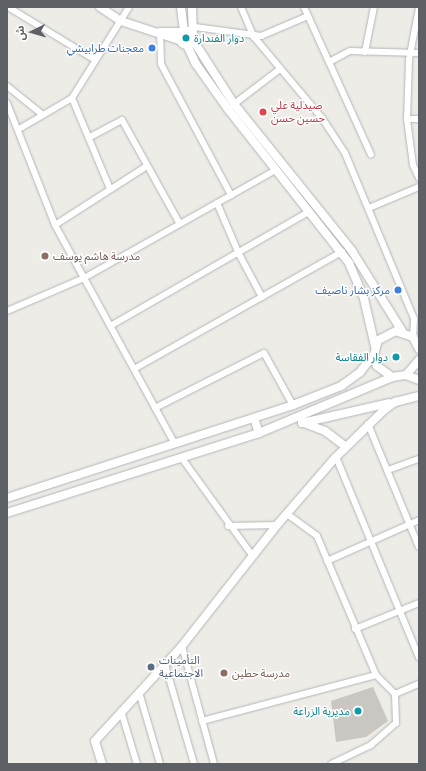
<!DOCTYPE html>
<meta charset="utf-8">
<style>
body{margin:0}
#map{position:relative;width:426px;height:771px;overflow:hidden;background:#eeece6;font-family:Manrope,"Noto Sans Arabic",sans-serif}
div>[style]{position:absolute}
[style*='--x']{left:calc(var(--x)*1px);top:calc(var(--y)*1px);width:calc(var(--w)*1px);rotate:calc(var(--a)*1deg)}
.building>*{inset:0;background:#cac7c2}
.roads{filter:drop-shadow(0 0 1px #b3b6b9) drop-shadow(0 0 1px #b3b6b9)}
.street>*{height:6px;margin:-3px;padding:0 3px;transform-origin:3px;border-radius:3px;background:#fff}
.secondary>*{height:8px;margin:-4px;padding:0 4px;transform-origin:4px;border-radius:4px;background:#fff}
.secondary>.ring{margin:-4px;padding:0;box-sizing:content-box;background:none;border:8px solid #fff;border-radius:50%}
.dots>*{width:11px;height:11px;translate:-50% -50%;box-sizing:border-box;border:2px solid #fff;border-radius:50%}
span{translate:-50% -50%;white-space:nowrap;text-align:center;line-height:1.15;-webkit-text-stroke:3px #fff;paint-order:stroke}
.culture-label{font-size:11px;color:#0d838f}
.left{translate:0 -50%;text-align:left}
.right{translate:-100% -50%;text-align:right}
.shop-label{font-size:11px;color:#366cbe}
.health-label{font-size:11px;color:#be3a42}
.education-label{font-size:11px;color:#785e54}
.service-label{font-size:11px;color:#4e5e75}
.frame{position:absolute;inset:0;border:8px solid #5d6165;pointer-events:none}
.north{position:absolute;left:12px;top:12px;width:40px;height:40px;-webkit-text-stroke:3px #fff;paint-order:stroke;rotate:265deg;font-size:11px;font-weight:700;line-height:16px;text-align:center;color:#5d6165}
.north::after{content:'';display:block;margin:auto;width:14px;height:18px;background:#5d6165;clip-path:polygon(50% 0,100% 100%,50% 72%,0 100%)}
</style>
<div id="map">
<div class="building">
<i style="clip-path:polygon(373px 687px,388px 721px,366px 737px,336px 742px,331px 701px)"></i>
</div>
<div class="roads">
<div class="street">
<i style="--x:8;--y:7;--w:102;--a:31.3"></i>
<i style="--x:241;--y:7;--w:33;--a:67"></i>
<i style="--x:254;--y:37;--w:106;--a:50"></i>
<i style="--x:322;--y:118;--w:42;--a:56.7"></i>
<i style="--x:345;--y:153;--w:180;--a:67.4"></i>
<i style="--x:414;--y:319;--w:18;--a:93"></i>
<i style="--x:304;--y:7;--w:162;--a:65.6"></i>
<i style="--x:419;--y:8;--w:53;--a:100.9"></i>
<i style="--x:409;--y:60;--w:59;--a:91.9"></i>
<i style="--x:407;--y:119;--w:12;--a:0"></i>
<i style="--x:195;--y:27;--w:67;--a:7.8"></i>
<i style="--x:261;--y:36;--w:51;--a:-23.1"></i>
<i style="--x:160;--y:32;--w:32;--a:88"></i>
<i style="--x:161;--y:64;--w:149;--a:61.9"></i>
<i style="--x:365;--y:52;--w:46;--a:-78.7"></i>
<i style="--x:331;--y:61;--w:21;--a:-28"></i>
<i style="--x:350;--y:51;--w:69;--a:1.7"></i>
<i style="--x:7;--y:86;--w:46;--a:38.9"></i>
<i style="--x:72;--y:98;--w:107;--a:-57.9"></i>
<i style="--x:7;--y:103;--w:131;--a:68.5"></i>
<i style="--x:55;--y:225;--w:247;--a:61.3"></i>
<i style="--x:234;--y:104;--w:58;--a:-37.3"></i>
<i style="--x:407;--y:119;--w:46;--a:82.6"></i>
<i style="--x:413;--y:165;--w:14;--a:65"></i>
<i style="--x:19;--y:129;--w:61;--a:-30.3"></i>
<i style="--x:72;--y:98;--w:99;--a:67.3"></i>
<i style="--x:90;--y:137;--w:36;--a:-28"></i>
<i style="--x:122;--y:120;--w:119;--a:60.9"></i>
<i style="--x:217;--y:203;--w:56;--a:66.7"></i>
<i style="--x:239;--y:254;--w:49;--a:61.9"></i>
<i style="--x:369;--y:208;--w:54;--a:-22.8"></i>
<i style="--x:55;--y:225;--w:109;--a:-32.7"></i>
<i style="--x:7;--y:311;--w:84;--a:-23.2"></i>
<i style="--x:84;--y:278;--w:220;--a:-29.4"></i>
<i style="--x:112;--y:325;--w:228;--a:-29.9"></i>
<i style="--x:134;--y:369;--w:239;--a:-29.4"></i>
<i style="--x:155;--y:408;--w:122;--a:-26.8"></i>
<i style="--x:264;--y:353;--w:60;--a:60.9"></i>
<i style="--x:368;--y:424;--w:133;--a:67.5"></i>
<i style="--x:181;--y:457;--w:121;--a:54.1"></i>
<i style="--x:336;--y:457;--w:217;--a:67.5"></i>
<i style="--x:388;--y:470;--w:33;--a:-20"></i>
<i style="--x:287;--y:514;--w:37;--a:36"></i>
<i style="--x:317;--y:536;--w:151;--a:67"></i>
<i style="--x:376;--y:675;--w:27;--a:45"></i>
<i style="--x:395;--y:694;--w:29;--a:88"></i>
<i style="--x:396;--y:723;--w:33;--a:139"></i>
<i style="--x:371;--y:745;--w:44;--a:154.6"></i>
<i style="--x:228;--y:526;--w:49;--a:-1.2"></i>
<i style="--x:327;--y:561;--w:101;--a:-24"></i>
<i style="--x:355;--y:629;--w:69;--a:-22.1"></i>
<i style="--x:182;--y:646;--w:122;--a:74.8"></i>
<i style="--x:165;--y:664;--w:104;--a:73.8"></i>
<i style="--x:139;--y:692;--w:75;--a:73.7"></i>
<i style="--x:395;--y:694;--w:26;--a:-23"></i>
<i style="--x:121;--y:711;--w:55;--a:73.2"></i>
<i style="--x:202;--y:721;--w:180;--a:-14.8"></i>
</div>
<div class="secondary">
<i style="--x:100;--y:7;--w:25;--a:34"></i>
<i style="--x:121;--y:21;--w:61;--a:18.1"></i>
<i style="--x:181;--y:7;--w:24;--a:83"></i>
<i style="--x:192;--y:7;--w:28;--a:88"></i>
<i class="ring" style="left:180px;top:31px;width:6px;height:6px"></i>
<i style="--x:160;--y:32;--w:23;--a:0"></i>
<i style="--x:193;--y:40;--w:76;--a:57.4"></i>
<i style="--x:234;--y:104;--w:189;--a:51.2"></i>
<i style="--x:352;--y:251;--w:94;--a:58"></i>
<i style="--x:187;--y:45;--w:21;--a:65"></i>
<i style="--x:196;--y:64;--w:55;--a:54.6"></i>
<i style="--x:228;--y:109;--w:196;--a:51.8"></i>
<i style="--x:349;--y:263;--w:39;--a:67"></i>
<i style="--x:364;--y:299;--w:48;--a:76.8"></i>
<i style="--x:419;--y:349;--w:13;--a:-117"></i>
<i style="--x:413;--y:337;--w:18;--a:-161"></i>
<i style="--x:396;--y:331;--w:20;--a:153"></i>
<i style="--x:378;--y:340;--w:16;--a:105"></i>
<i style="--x:374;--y:355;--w:11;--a:75"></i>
<i style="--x:377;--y:366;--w:19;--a:36"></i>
<i style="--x:392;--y:377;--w:14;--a:-8"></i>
<i style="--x:406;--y:375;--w:20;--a:-49"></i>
<i style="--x:406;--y:375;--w:14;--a:21"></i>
<i style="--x:254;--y:418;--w:16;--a:72"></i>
<i style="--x:302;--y:423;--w:89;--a:-12.9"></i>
<i style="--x:304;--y:423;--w:22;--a:21"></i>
<i style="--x:325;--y:431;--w:26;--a:37"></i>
<i style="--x:7;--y:498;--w:301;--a:-18"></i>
<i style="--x:293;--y:405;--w:52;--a:-21.6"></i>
<i style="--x:341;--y:386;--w:24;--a:-36"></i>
<i style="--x:360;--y:372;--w:22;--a:-51"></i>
<i style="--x:7;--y:513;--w:264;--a:-17.6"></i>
<i style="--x:259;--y:433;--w:144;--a:-22.8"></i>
<i style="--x:102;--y:764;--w:24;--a:-107"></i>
<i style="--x:95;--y:741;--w:129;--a:-47.5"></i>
<i style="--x:182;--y:646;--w:154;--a:-51.9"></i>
<i style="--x:277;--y:525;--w:90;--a:-49.1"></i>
<i style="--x:336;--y:457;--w:67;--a:-44.4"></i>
<i style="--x:384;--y:410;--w:14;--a:-36"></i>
<i style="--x:395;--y:402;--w:25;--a:-14"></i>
</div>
</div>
<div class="dots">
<i style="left:186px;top:38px;background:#0f9aa8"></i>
<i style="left:152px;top:48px;background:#3f7fe0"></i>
<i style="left:263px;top:112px;background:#e0444e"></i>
<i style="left:45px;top:256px;background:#8d6e63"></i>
<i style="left:398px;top:290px;background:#3f7fe0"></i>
<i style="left:396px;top:357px;background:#0f9aa8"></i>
<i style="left:151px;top:667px;background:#5c6f8a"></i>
<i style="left:224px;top:673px;background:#8d6e63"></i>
<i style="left:358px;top:711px;background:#0f9aa8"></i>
</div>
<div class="culture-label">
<span class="left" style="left:194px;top:38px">دوار الفندارة</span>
<span class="right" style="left:388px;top:357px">دوار الفقاسة</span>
<span class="right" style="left:350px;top:711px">مديرية الزراعة</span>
</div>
<div class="shop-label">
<span class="right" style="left:144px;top:48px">معجنات طرابيشي</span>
<span class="right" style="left:390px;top:290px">مركز بشار ناصيف</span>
</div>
<div class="health-label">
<span class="left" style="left:271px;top:112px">صيدلية علي<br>حسين حسن</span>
</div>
<div class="education-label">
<span class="left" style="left:53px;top:256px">مدرسة هاشم يوسف</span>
<span class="left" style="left:232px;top:673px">مدرسة حطين</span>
</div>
<div class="service-label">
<span class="left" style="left:159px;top:667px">التأمينات<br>الاجتماعية</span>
</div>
<div class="frame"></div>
<div class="north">ش</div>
</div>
